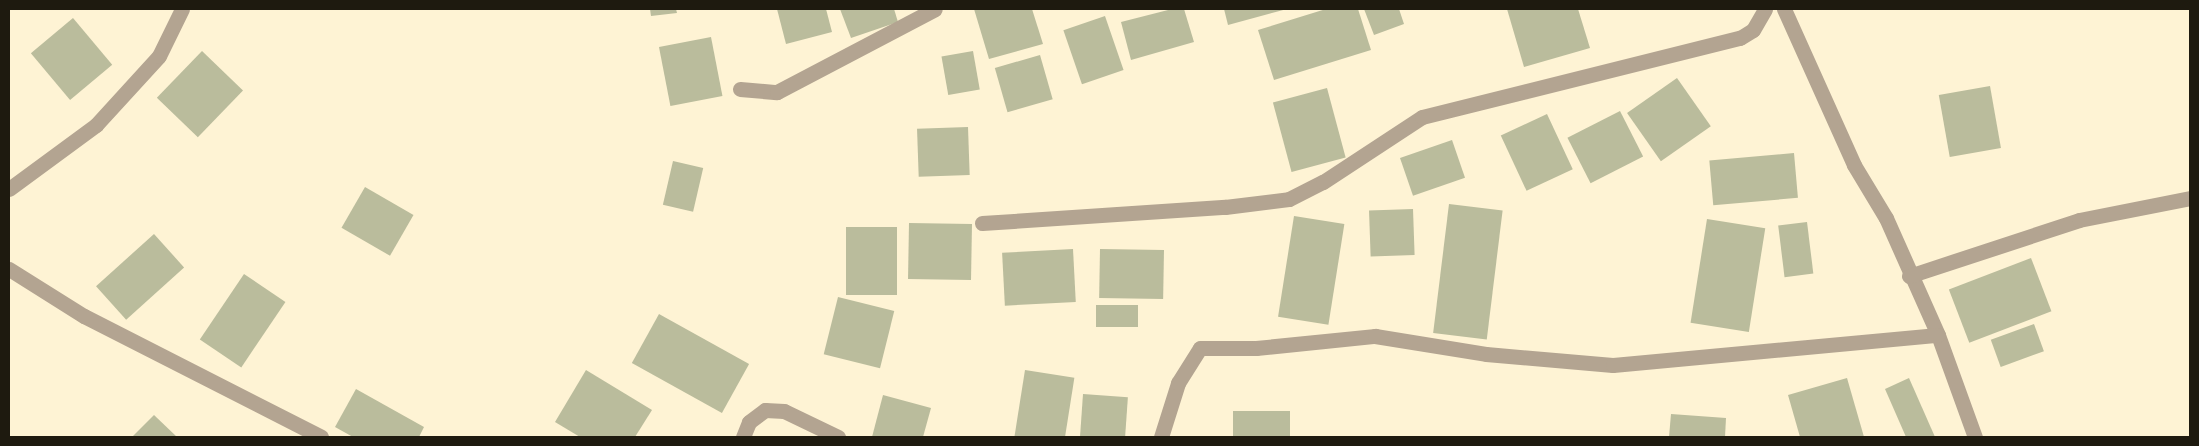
<!DOCTYPE html>
<style>
body{margin:0}
#map{position:relative;width:2199px;height:446px;overflow:hidden;background:#fef3d4;font-family:"Nunito Sans",sans-serif}
div>[style]{position:absolute}
[style*='--x']{left:calc(var(--x)*1px);top:calc(var(--y)*1px);width:calc(var(--w)*1px);rotate:calc(var(--a)*1deg)}
.building>*{inset:0;background:#babc9c;transform-origin:0 0}
.minor>*{height:15px;margin:-7.5px;padding:0 7.5px;transform-origin:7.5px;border-radius:7.5px;background:#b3a491}
span{translate:-50% -50%;white-space:nowrap;text-align:center;line-height:1.15;-webkit-text-stroke:4.5px #fff;paint-order:stroke}
.frame{position:absolute;inset:0;border:10px solid #1e1a0f;pointer-events:none}
</style>
<div id="map">
<div class="building">
<i style="clip-path:polygon(650px 9px,676px 9px,677px 13px,651px 16px)"></i>
<i style="clip-path:polygon(777px 9px,826px 9px,832px 32px,786px 44px)"></i>
<i style="clip-path:polygon(840px 9px,894px 9px,898px 22px,851px 38px)"></i>
<i style="clip-path:polygon(974px 9px,1032px 9px,1043px 44px,989px 59px)"></i>
<i style="clip-path:polygon(1172px 9px,1184px 9px,1194px 42px,1131px 60px,1121px 22px)"></i>
<i style="clip-path:polygon(1224px 9px,1287px 9px,1228px 25px)"></i>
<i style="clip-path:polygon(1326px 9px,1358px 9px,1371px 50px,1274px 80px,1258px 30px)"></i>
<i style="clip-path:polygon(1364px 9px,1399px 9px,1404px 24px,1374px 35px)"></i>
<i style="clip-path:polygon(1507px 9px,1578px 9px,1590px 48px,1524px 67px)"></i>
<i style="left:1105px;top:16px;width:57px;height:44px;rotate:71deg"></i>
<i style="left:73px;top:18px;width:61px;height:55px;rotate:50deg"></i>
<i style="left:711px;top:37px;width:60px;height:53px;rotate:79deg"></i>
<i style="left:202px;top:51px;width:57px;height:65px;rotate:44deg"></i>
<i style="left:973px;top:51px;width:39px;height:32px;rotate:80deg"></i>
<i style="left:1040px;top:55px;width:46px;height:47px;rotate:74deg"></i>
<i style="left:1677px;top:78px;width:59px;height:61px;rotate:55deg"></i>
<i style="left:1990px;top:86px;width:63px;height:52px;rotate:80deg"></i>
<i style="left:1327px;top:88px;width:72px;height:56px;rotate:75deg"></i>
<i style="left:1620px;top:111px;width:51px;height:59px;rotate:63deg"></i>
<i style="left:1547px;top:114px;width:61px;height:51px;rotate:65deg"></i>
<i style="left:968px;top:127px;width:48px;height:51px;rotate:88deg"></i>
<i style="left:1452px;top:140px;width:40px;height:55px;rotate:71deg"></i>
<i style="left:1794px;top:153px;width:45px;height:85px;rotate:85deg"></i>
<i style="left:673px;top:161px;width:31px;height:45px;rotate:13deg"></i>
<i style="left:365px;top:187px;width:56px;height:47px;rotate:30deg"></i>
<i style="left:1449px;top:204px;width:54px;height:130px;rotate:7deg"></i>
<i style="left:1413px;top:209px;width:46px;height:44px;rotate:88deg"></i>
<i style="left:1294px;top:216px;width:51px;height:102px;rotate:9deg"></i>
<i style="left:1707px;top:219px;width:59px;height:105px;rotate:9deg"></i>
<i style="left:1807px;top:222px;width:52px;height:29px;rotate:83deg"></i>
<i style="left:909px;top:223px;width:63px;height:56px;rotate:1deg"></i>
<i style="left:846px;top:227px;width:51px;height:68px"></i>
<i style="left:154px;top:234px;width:45px;height:78px;rotate:48deg"></i>
<i style="left:1073px;top:249px;width:53px;height:71px;rotate:87deg"></i>
<i style="left:1100px;top:249px;width:64px;height:49px;rotate:1deg"></i>
<i style="left:2031px;top:258px;width:57px;height:88px;rotate:69deg"></i>
<i style="left:244px;top:274px;width:50px;height:79px;rotate:34deg"></i>
<i style="left:838px;top:297px;width:58px;height:59px;rotate:14deg"></i>
<i style="left:1096px;top:305px;width:42px;height:22px"></i>
<i style="left:659px;top:314px;width:103px;height:56px;rotate:29deg"></i>
<i style="left:2034px;top:324px;width:29px;height:46px;rotate:70deg"></i>
<i style="clip-path:polygon(586px 370px,652px 410px,635px 437px,580px 437px,555px 422px)"></i>
<i style="left:1025px;top:370px;width:50px;height:68px;rotate:9deg"></i>
<i style="clip-path:polygon(1847px 378px,1864px 437px,1800px 437px,1788px 395px)"></i>
<i style="clip-path:polygon(1909px 378px,1935px 437px,1906px 437px,1885px 389px)"></i>
<i style="clip-path:polygon(356px 389px,424px 427px,419px 437px,353px 437px,335px 427px)"></i>
<i style="left:1083px;top:394px;width:45px;height:43px;rotate:4deg"></i>
<i style="clip-path:polygon(883px 395px,931px 408px,923px 437px,872px 437px)"></i>
<i style="left:1233px;top:411px;width:57px;height:26px"></i>
<i style="clip-path:polygon(1671px 414px,1726px 418px,1725px 437px,1669px 437px)"></i>
<i style="clip-path:polygon(154px 415px,177px 437px,132px 437px)"></i>
</div>
<div class="minor">
<i style="--x:1784;--y:9;--w:171;--a:65.8"></i>
<i style="--x:1854;--y:165;--w:62;--a:58.9"></i>
<i style="--x:1886;--y:218;--w:128;--a:66"></i>
<i style="--x:1938;--y:335;--w:109;--a:70.1"></i>
<i style="--x:740;--y:89;--w:37;--a:5"></i>
<i style="--x:777;--y:92;--w:178;--a:-27.7"></i>
<i style="--x:9;--y:189;--w:108;--a:-36.3"></i>
<i style="--x:96;--y:125;--w:93;--a:-47.6"></i>
<i style="--x:159;--y:56;--w:52;--a:-63.9"></i>
<i style="--x:982;--y:223;--w:244;--a:-3.8"></i>
<i style="--x:1225;--y:207;--w:64;--a:-7.1"></i>
<i style="--x:1289;--y:199;--w:38;--a:-27"></i>
<i style="--x:1323;--y:182;--w:118;--a:-33.3"></i>
<i style="--x:1422;--y:117;--w:328;--a:-14"></i>
<i style="--x:1740;--y:38;--w:15;--a:-32"></i>
<i style="--x:1753;--y:30;--w:24;--a:-60"></i>
<i style="--x:9;--y:269;--w:89;--a:32.1"></i>
<i style="--x:84;--y:316;--w:266;--a:27"></i>
<i style="--x:1909;--y:276;--w:179;--a:-18.2"></i>
<i style="--x:2079;--y:220;--w:113;--a:-11.2"></i>
<i style="--x:743;--y:437;--w:16;--a:-68"></i>
<i style="--x:749;--y:422;--w:20;--a:-37"></i>
<i style="--x:765;--y:410;--w:19;--a:3"></i>
<i style="--x:784;--y:411;--w:60;--a:25.7"></i>
<i style="--x:1161;--y:437;--w:57;--a:-72.5"></i>
<i style="--x:1178;--y:383;--w:41;--a:-57.8"></i>
<i style="--x:1200;--y:348;--w:56;--a:0"></i>
<i style="--x:1256;--y:348;--w:120;--a:-5.8"></i>
<i style="--x:1375;--y:336;--w:112;--a:9.2"></i>
<i style="--x:1486;--y:354;--w:127;--a:5"></i>
<i style="--x:1613;--y:365;--w:326;--a:-5.3"></i>
</div>
<div class="frame"></div>
</div>
